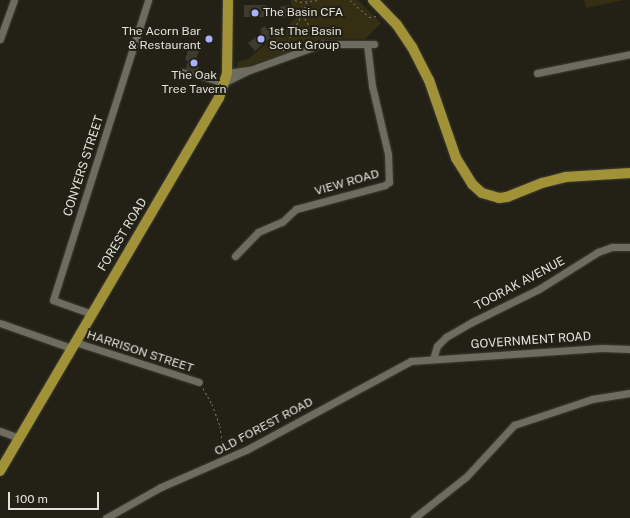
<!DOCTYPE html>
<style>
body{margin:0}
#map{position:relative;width:630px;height:518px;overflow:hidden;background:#232116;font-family:"Public Sans",sans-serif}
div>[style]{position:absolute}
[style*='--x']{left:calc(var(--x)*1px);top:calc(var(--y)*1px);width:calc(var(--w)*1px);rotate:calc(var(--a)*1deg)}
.green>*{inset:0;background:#342e12}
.building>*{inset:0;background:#3d3b2f;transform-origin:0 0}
.path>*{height:1px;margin-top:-0.5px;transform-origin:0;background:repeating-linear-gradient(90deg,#76746b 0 2px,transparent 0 5px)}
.roads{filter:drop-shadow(0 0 1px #3f3e36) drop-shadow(0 0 1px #3f3e36)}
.lane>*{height:3.5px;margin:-1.75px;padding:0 1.75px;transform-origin:1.75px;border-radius:1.75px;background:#6e6c5e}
.street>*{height:7px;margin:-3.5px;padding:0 3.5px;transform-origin:3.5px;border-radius:3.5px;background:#6e6c5e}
.primary>*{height:10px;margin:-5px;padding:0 5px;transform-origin:5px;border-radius:5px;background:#a19238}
.dots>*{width:11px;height:11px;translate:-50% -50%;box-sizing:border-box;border:2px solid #232116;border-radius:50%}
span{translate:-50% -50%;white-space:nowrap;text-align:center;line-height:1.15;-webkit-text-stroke:4px #232116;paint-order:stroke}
.poi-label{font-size:12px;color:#e2e1d9}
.left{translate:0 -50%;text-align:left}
.right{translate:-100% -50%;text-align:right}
.street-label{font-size:12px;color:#e2e1d9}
.scale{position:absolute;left:8px;top:492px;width:91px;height:18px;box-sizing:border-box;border:2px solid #e2e1d9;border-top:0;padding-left:5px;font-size:12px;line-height:14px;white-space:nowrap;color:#e2e1d9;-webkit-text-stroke:3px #232116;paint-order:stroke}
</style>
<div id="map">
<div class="green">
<i style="clip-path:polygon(290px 0,358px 0,381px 23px,365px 39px,328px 39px,236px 70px,238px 62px,248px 59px,296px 18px)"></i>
<i style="clip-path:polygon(584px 0,624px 0,586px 8px)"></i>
</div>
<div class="building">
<i style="left:266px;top:5px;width:12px;height:22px;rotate:90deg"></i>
<i style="left:289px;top:5px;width:11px;height:9px;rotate:80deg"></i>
<i style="clip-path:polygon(264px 26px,274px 35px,255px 51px,248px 43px,262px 32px,260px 30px)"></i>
<i style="clip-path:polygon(190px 43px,200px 47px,195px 63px,199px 67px,197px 74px,185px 70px,188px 61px,185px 60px)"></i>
</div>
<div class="path">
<i style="--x:295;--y:0;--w:5;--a:22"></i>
<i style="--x:300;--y:2;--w:19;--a:-6"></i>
<i style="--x:350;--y:0;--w:25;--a:42"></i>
<i style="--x:369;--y:17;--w:8;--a:-7"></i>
<i style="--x:307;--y:2;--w:13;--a:113"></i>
<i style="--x:302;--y:14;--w:28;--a:58"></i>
<i style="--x:283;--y:51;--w:42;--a:-62.8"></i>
<i style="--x:203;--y:388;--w:18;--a:61"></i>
<i style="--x:212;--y:404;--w:23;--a:70"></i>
<i style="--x:220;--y:426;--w:26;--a:83"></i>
</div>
<div class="roads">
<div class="lane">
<i style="--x:182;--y:71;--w:41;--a:18.4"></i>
</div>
<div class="street">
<i style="--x:0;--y:39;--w:41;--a:-70.3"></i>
<i style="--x:227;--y:73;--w:22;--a:-8"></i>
<i style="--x:537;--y:73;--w:95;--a:-11.5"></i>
<i style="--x:225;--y:82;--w:28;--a:-26"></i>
<i style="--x:250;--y:70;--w:77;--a:-19.9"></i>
<i style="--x:322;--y:44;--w:52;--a:0"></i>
<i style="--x:235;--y:256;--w:33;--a:-46"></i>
<i style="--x:258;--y:232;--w:26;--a:-23"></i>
<i style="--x:282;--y:222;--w:19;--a:-43"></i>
<i style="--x:296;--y:209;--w:92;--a:-15.1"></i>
<i style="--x:385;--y:185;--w:5;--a:-37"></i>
<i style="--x:389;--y:182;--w:28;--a:-92"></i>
<i style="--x:388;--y:154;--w:70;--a:-103.2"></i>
<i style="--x:372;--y:86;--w:42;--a:-96.8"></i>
<i style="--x:92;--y:314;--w:41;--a:-160.3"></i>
<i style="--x:53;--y:300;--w:315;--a:-72.4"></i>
<i style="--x:0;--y:323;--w:75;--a:19.4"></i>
<i style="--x:75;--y:342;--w:130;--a:17.9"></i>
<i style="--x:433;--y:359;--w:14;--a:-73"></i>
<i style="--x:437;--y:346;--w:13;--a:-45"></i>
<i style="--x:446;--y:337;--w:30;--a:-30"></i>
<i style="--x:472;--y:322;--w:75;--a:-26.2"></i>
<i style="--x:539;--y:289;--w:70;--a:-32.1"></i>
<i style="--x:598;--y:252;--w:15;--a:-20"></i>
<i style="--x:612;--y:247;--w:18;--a:0"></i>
<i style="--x:0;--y:431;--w:20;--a:20"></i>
<i style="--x:106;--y:518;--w:63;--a:-29.4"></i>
<i style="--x:161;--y:487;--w:95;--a:-23.6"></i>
<i style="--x:248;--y:449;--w:185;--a:-28.4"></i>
<i style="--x:411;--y:361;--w:191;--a:-3.9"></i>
<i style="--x:602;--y:348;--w:28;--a:2"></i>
<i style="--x:414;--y:518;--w:66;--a:-38.3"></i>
<i style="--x:466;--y:477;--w:71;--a:-47.3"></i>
<i style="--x:514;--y:425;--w:82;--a:-18.4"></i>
<i style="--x:592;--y:399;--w:38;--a:-9"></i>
</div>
<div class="primary">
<i style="--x:373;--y:0;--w:35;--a:46"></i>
<i style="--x:397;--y:25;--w:27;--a:56"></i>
<i style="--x:412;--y:47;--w:37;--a:63"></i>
<i style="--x:429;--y:80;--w:83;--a:70.9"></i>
<i style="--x:456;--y:158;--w:31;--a:58"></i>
<i style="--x:472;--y:184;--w:13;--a:42"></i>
<i style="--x:482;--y:193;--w:18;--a:16"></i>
<i style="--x:499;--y:198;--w:8;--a:-7"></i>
<i style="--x:507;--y:197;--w:38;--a:-22"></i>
<i style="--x:542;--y:183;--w:25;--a:-14"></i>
<i style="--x:566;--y:177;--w:64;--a:-3.6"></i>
<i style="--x:0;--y:471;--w:433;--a:-59.6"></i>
<i style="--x:219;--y:98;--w:26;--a:-72"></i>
<i style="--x:227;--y:73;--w:73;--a:-89.2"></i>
</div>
</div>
<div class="dots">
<i style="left:255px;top:13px;background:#a7b1fc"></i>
<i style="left:209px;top:39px;background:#a7b1fc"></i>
<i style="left:261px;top:39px;background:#a7b1fc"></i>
<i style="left:194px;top:63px;background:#a7b1fc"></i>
</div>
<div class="poi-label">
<span class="left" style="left:263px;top:13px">The Basin CFA</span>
<span class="right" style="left:201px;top:39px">The Acorn Bar<br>&amp; Restaurant</span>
<span class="left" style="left:269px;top:39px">1st The Basin<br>Scout Group</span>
<span style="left:194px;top:83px">The Oak<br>Tree Tavern</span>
</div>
<div class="street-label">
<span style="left:84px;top:166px;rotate:-72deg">CONYERS STREET</span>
<span style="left:347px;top:183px;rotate:-16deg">VIEW ROAD</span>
<span style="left:123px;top:235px;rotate:-59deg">FOREST ROAD</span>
<span style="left:520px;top:284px;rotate:-28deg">TOORAK AVENUE</span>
<span style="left:531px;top:341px;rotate:-4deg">GOVERNMENT ROAD</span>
<span style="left:140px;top:352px;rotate:18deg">HARRISON STREET</span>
<span style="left:264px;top:427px;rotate:-28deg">OLD FOREST ROAD</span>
</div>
<div class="scale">100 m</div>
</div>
